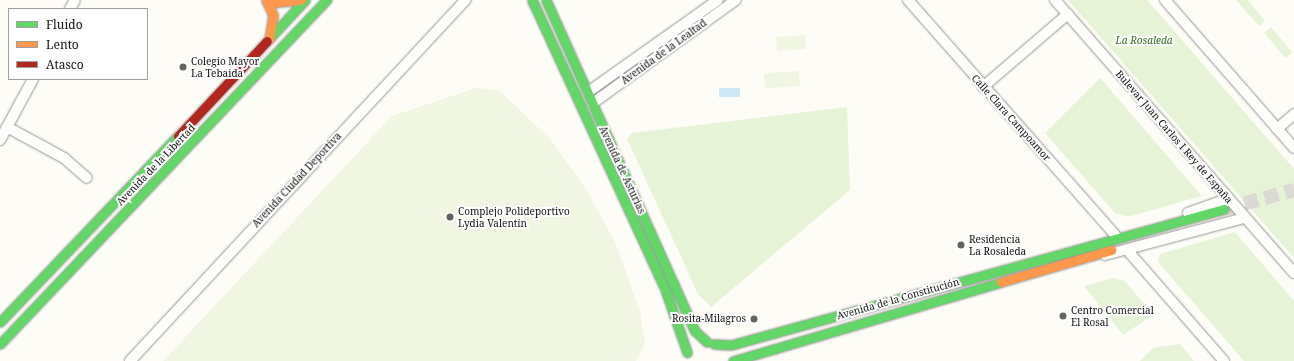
<!DOCTYPE html>
<meta charset="utf-8">
<style>
body{margin:0}
#map{position:relative;width:1294px;height:361px;overflow:hidden;background:#fdfcf7;font-family:"Noto Serif",serif}
div>[style]{position:absolute}
[style*='--x']{left:calc(var(--x)*1px);top:calc(var(--y)*1px);width:calc(var(--w)*1px);rotate:calc(var(--a)*1deg)}
.green>*{inset:0;background:#e7f3d7;transform-origin:0 0}
.pitch>*{inset:0;background:#f0f6e1;transform-origin:0 0}
.water>*{inset:0;background:#cde8f7;transform-origin:0 0}
.secondary-tunnel>*{height:14px;margin-top:-7px;transform-origin:0;background:repeating-linear-gradient(90deg,#dad9d4 0 14px,transparent 0 21px)}
.roads{filter:drop-shadow(0 0 1px #979795) drop-shadow(0 0 1px #979795)}
.street>*{height:10px;margin:-5px;padding:0 5px;transform-origin:5px;border-radius:5px;background:#fffffe}
.fast>*{height:9px;margin:-4.5px;padding:0 4.5px;transform-origin:4.5px;border-radius:4.5px;background:#63d668}
.slow>*{height:9px;margin:-4.5px;padding:0 4.5px;transform-origin:4.5px;border-radius:4.5px;background:#ff974d}
.jam>*{height:9px;margin:-4.5px;padding:0 4.5px;transform-origin:4.5px;border-radius:4.5px;background:#b3261e}
.dots>*{width:11px;height:11px;translate:-50% -50%;box-sizing:border-box;border:2px solid #fff;border-radius:50%}
span{translate:-50% -50%;white-space:nowrap;text-align:center;line-height:1.15;-webkit-text-stroke:4px #fff;paint-order:stroke}
.park-label{font-size:10px;color:#2f6b1f;font-style:italic}
.street-label{font-size:10px;color:#111}
.poi-label{font-size:10px;color:#111}
.left{translate:0 -50%;text-align:left}
.right{translate:-100% -50%;text-align:right}
.legend{position:absolute;left:8px;top:8px;width:140px;height:72px;box-sizing:border-box;background:#fff;border:1px solid #a0a0a0;margin:0;padding:5px 7px;list-style:none;font-size:12px;color:#111}
.legend li{display:flex;align-items:center;gap:8px;height:20px}
.legend b{width:20px;border:1px solid #a0a0a0}
</style>
<div id="map">
<div class="green">
<i style="clip-path:polygon(1068px 0,1147px 0,1169px 25px,1294px 169px,1294px 258px)"></i>
<i style="clip-path:polygon(1236px 0,1248px 0,1265px 21px,1259px 26px)"></i>
<i style="left:1271px;top:27px;width:33px;height:9px;rotate:50deg"></i>
<i style="clip-path:polygon(1100px 78px,1202px 196px,1128px 217px,1115px 213px,1045px 133px)"></i>
<i style="clip-path:polygon(847px 107px,850px 190px,711px 307px,698px 294px,627px 139px,632px 133px)"></i>
<i style="clip-path:polygon(1235px 232px,1294px 301px,1294px 361px,1244px 361px,1158px 262px,1160px 254px)"></i>
<i style="clip-path:polygon(1113px 278px,1125px 281px,1153px 315px,1123px 335px,1084px 286px)"></i>
<i style="clip-path:polygon(1180px 344px,1194px 361px,1140px 361px,1153px 348px)"></i>
</div>
<div class="pitch">
<i style="left:805px;top:35px;width:14px;height:29px;rotate:86deg"></i>
<i style="left:799px;top:71px;width:15px;height:35px;rotate:86deg"></i>
<i style="clip-path:polygon(476px 88px,499px 90px,551px 140px,586px 189px,616px 244px,640px 312px,645px 343px,636px 361px,163px 361px,392px 116px)"></i>
</div>
<div class="water">
<i style="left:719px;top:88px;width:21px;height:9px"></i>
</div>
<div class="secondary-tunnel">
<i style="--x:1224;--y:209;--w:73;--a:-15.2"></i>
</div>
<div class="roads">
<div class="street">
<i style="--x:908;--y:0;--w:313;--a:48.6"></i>
<i style="--x:1055;--y:0;--w:363;--a:48.8"></i>
<i style="--x:1165;--y:0;--w:196;--a:48.9"></i>
<i style="--x:70;--y:9;--w:10;--a:-61"></i>
<i style="--x:983;--y:87;--w:112;--a:-40.7"></i>
<i style="--x:588;--y:92;--w:159;--a:-35.3"></i>
<i style="--x:593;--y:103;--w:176;--a:-35.8"></i>
<i style="--x:7;--y:127;--w:65;--a:28.5"></i>
<i style="--x:64;--y:158;--w:30;--a:41"></i>
<i style="--x:1277;--y:129;--w:23;--a:-41"></i>
<i style="--x:0;--y:140;--w:69;--a:-61.6"></i>
<i style="--x:1188;--y:213;--w:41;--a:-19.7"></i>
<i style="--x:1128;--y:251;--w:146;--a:48.9"></i>
<i style="--x:1105;--y:255;--w:144;--a:-14.9"></i>
<i style="--x:130;--y:361;--w:493;--a:-47.1"></i>
</div>
<div class="fast">
<i style="--x:532;--y:0;--w:321;--a:65.3"></i>
<i style="--x:666;--y:292;--w:64;--a:70.7"></i>
<i style="--x:546;--y:0;--w:363;--a:65.8"></i>
<i style="--x:695;--y:331;--w:16;--a:43"></i>
<i style="--x:267;--y:41;--w:56;--a:-47.2"></i>
<i style="--x:0;--y:322;--w:257;--a:-46.3"></i>
<i style="--x:0;--y:344;--w:475;--a:-46.5"></i>
<i style="--x:714;--y:344;--w:17;--a:3"></i>
<i style="--x:731;--y:345;--w:511;--a:-15.42"></i>
<i style="--x:733;--y:361;--w:279;--a:-16.4"></i>
</div>
<div class="slow">
<i style="--x:266;--y:0;--w:17;--a:65"></i>
<i style="--x:273;--y:15;--w:24;--a:99"></i>
<i style="--x:270;--y:3;--w:31;--a:-6"></i>
<i style="--x:1001;--y:282;--w:115;--a:-16.2"></i>
</div>
<div class="jam">
<i style="--x:178;--y:136;--w:130;--a:-46.9"></i>
</div>
</div>
<div class="dots">
<i style="left:183px;top:67px;background:#646362"></i>
<i style="left:450px;top:217px;background:#646362"></i>
<i style="left:961px;top:245px;background:#646362"></i>
<i style="left:1063px;top:316px;background:#646362"></i>
<i style="left:754px;top:319px;background:#646362"></i>
</div>
<div class="park-label">
<span style="left:1144px;top:41px">La Rosaleda</span>
</div>
<div class="street-label">
<span style="left:664px;top:52px;rotate:-36deg">Avenida de la Lealtad</span>
<span style="left:1011px;top:118px;rotate:48deg">Calle Clara Campoamor</span>
<span style="left:1174px;top:137px;rotate:49deg">Bulevar Juan Carlos I Rey de España</span>
<span style="left:156px;top:165px;rotate:-46deg">Avenida de la Libertad</span>
<span style="left:622px;top:170px;rotate:65deg">Avenida de Asturias</span>
<span style="left:297px;top:180px;rotate:-47deg">Avenida Ciudad Deportiva</span>
<span style="left:898px;top:299px;rotate:-16deg">Avenida de la Constitución</span>
</div>
<div class="poi-label">
<span class="left" style="left:191px;top:67px">Colegio Mayor<br>La Tebaida</span>
<span class="left" style="left:458px;top:217px">Complejo Polideportivo<br>Lydia Valentín</span>
<span class="left" style="left:969px;top:245px">Residencia<br>La Rosaleda</span>
<span class="left" style="left:1071px;top:316px">Centro Comercial<br>El Rosal</span>
<span class="right" style="left:746px;top:319px">Rosita-Milagros</span>
</div>
<ul class="legend">
<li><b style="height:5px;background:#63d668"></b>Fluido</li>
<li><b style="height:5px;background:#ff974d"></b>Lento</li>
<li><b style="height:5px;background:#b3261e"></b>Atasco</li>
</ul>
</div>
